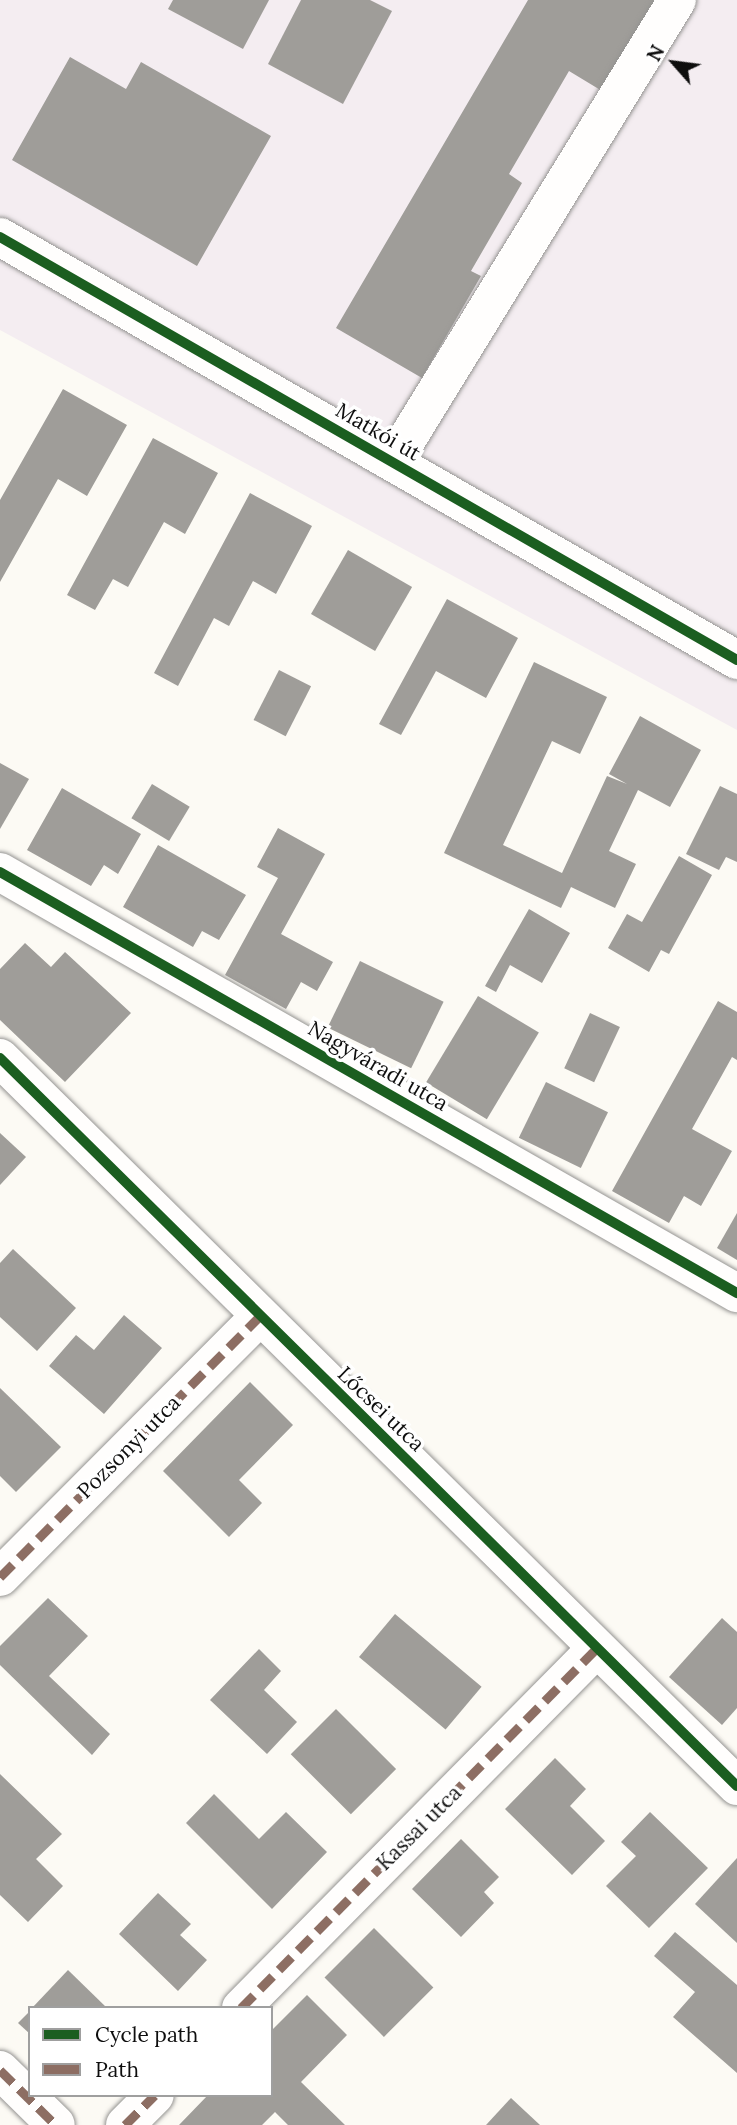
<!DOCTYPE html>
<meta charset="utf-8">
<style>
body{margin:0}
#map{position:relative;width:737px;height:2125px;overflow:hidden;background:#fcfaf4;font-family:Lora,serif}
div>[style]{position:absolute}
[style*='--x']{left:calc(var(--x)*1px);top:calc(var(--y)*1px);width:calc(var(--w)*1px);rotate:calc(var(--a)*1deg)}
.industrial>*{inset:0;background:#f4edf1}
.building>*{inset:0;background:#9f9d99;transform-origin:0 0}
.roads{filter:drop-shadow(0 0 2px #959492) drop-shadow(0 0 2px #959492)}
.minor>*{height:38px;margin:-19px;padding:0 19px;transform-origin:19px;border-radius:19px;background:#fffefd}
.quiet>*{height:9px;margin-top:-4.5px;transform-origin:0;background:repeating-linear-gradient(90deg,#8d6e63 0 18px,transparent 0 27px)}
.cycleway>*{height:10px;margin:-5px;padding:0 5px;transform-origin:5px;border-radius:5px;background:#1b5e20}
span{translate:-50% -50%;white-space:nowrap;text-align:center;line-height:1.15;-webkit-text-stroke:7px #fff;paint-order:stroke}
.street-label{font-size:21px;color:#0e0e0e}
.legend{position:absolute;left:28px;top:2006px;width:245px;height:91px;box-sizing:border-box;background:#fff;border:2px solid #9f9f9f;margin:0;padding:9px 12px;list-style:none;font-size:21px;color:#0e0e0e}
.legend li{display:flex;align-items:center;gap:14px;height:35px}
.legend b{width:35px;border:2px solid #9f9f9f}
.north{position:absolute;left:639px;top:28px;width:70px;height:70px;-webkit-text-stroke:5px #fff;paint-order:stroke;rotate:298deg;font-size:19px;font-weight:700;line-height:28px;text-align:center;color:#0e0e0e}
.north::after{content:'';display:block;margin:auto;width:24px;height:32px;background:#0e0e0e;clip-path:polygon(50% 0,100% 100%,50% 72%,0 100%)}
</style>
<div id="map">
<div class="industrial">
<i style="clip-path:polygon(0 0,737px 0,737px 730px,0 330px)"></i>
</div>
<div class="building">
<i style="clip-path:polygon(173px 0,269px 0,243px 49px,168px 9px)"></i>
<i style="clip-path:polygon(301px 0,370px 0,392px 11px,343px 104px,268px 64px)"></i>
<i style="clip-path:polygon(528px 0,655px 0,602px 91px,569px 71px,509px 174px,522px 183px,471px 271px,481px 276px,422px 378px,336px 328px)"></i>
<i style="clip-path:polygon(70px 57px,126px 89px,141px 62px,271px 136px,197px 266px,12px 160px)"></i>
<i style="clip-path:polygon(63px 389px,127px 425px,87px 496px,58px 479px,0 582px,0 500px)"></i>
<i style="clip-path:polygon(153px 438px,218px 473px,185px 534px,164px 522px,128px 587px,113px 579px,95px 610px,67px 595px)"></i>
<i style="clip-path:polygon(250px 493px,312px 526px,276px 594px,253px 581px,229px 626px,214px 618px,178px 686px,154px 673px)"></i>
<i style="left:348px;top:550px;width:74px;height:74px;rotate:30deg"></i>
<i style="clip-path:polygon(447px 599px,518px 638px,486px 698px,436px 671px,401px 735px,379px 724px)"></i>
<i style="clip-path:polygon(534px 662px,607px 697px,580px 754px,552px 741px,503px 845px,562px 873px,607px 776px,627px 784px,609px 774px,640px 716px,701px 750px,670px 807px,638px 790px,609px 851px,636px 864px,615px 908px,571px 887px,561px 908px,444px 853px)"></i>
<i style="left:279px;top:670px;width:36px;height:56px;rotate:27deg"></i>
<i style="clip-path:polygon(0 763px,29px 779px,0 829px)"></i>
<i style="left:152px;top:784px;width:44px;height:40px;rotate:31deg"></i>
<i style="clip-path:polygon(720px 786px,737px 794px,737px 862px,726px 857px,719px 870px,686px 854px)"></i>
<i style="clip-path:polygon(62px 788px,141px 834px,118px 874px,104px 865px,91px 886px,27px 850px)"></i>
<i style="clip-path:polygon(278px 828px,325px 854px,281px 934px,333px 962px,317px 991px,301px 982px,286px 1009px,225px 975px,278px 878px,257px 867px)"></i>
<i style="clip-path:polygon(158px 845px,246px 895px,219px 940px,202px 931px,193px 947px,123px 907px)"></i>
<i style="clip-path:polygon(679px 856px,712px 875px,669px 954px,661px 950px,649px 972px,608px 948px,627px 914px,642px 922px)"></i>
<i style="clip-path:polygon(529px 909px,570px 933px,542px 983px,510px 965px,496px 992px,485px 986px)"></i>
<i style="clip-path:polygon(25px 943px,51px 967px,65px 952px,131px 1013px,65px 1082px,0 1020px,0 969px)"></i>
<i style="left:360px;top:961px;width:93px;height:74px;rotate:26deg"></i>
<i style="left:478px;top:996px;width:71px;height:101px;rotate:31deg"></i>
<i style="clip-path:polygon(718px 1001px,737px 1012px,737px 1060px,732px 1057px,692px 1129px,732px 1151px,701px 1206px,684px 1196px,669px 1223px,612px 1191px)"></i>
<i style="left:590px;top:1013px;width:33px;height:61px;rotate:25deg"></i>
<i style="left:546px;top:1082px;width:69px;height:62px;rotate:26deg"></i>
<i style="clip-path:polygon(0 1133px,26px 1157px,0 1185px)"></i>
<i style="clip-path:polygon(737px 1213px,737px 1260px,717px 1248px)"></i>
<i style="clip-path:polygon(13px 1249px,76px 1308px,37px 1351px,0 1317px,0 1263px)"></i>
<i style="clip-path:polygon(124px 1315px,162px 1348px,104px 1414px,49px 1366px,76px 1335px,94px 1350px)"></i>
<i style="clip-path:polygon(250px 1382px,293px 1425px,239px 1480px,262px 1503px,229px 1537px,163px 1471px)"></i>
<i style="clip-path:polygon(0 1388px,61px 1447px,16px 1492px,0 1476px)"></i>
<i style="clip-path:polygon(48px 1598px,88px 1636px,49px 1676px,110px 1734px,92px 1755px,0 1665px,0 1646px)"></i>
<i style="left:395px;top:1614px;width:113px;height:56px;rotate:40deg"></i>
<i style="clip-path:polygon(722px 1618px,737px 1632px,737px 1708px,722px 1725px,669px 1677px)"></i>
<i style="clip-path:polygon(259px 1649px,281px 1671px,264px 1690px,297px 1722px,267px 1754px,210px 1700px)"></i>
<i style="left:336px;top:1709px;width:85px;height:64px;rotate:45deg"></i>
<i style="clip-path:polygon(555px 1758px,586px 1789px,570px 1806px,605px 1841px,572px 1875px,505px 1809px)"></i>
<i style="clip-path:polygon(0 1774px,62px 1834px,36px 1859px,63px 1886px,28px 1922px,0 1895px)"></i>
<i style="clip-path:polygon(214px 1794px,259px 1839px,286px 1812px,327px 1852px,272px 1909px,186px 1823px)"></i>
<i style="clip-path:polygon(650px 1812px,708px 1868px,649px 1928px,606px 1886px,636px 1856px,621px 1842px)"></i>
<i style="clip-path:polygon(461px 1839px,499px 1877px,484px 1892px,494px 1903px,461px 1937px,412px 1889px)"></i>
<i style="clip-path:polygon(737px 1858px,737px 1943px,695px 1904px)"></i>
<i style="clip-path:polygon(158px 1893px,191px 1924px,180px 1935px,207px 1960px,178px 1991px,119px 1934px)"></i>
<i style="left:374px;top:1928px;width:84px;height:70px;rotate:45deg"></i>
<i style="clip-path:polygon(675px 1932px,737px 1985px,737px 2073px,673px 2017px,695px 1992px,654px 1956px)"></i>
<i style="clip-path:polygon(68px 1970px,107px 2008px,32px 2008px)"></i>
<i style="clip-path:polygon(307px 1995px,347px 2035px,301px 2082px,345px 2125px,288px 2125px,275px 2112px,262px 2125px,179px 2125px,208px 2095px,271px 2095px,271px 2031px)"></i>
<i style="clip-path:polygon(30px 2011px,30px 2034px,18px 2023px)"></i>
<i style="clip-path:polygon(511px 2098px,540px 2125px,486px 2125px)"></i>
</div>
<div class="roads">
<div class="minor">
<i style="--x:0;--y:237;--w:850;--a:29.85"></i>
<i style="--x:393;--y:462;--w:542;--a:-58.42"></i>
<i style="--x:0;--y:872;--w:849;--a:29.74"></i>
<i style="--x:0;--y:1058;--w:1036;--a:44.65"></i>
<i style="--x:0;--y:1577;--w:367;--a:-45.1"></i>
<i style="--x:241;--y:2008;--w:506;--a:-45.32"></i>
<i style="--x:0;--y:2070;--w:78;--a:44.5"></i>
<i style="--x:125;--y:2125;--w:42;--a:-45"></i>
</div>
</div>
<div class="quiet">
<i style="--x:0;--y:1577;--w:367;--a:-45.1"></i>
<i style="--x:241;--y:2008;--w:506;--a:-45.32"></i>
<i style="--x:0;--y:2070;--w:78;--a:44.5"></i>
<i style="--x:125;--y:2125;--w:42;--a:-45"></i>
</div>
<div class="cycleway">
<i style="--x:0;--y:237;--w:850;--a:29.85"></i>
<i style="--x:0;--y:872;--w:849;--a:29.74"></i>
<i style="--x:0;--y:1058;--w:1036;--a:44.65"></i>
</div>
<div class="street-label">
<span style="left:378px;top:432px;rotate:30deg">Matkói út</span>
<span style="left:378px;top:1066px;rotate:30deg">Nagyváradi utca</span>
<span style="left:381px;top:1409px;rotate:44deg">Lőcsei utca</span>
<span style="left:129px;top:1447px;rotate:-45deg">Pozsonyi utca</span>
<span style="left:419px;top:1828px;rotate:-45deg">Kassai utca</span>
</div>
<ul class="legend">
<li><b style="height:9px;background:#1b5e20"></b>Cycle path</li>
<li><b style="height:9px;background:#8d6e63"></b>Path</li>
</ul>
<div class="north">N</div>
</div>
